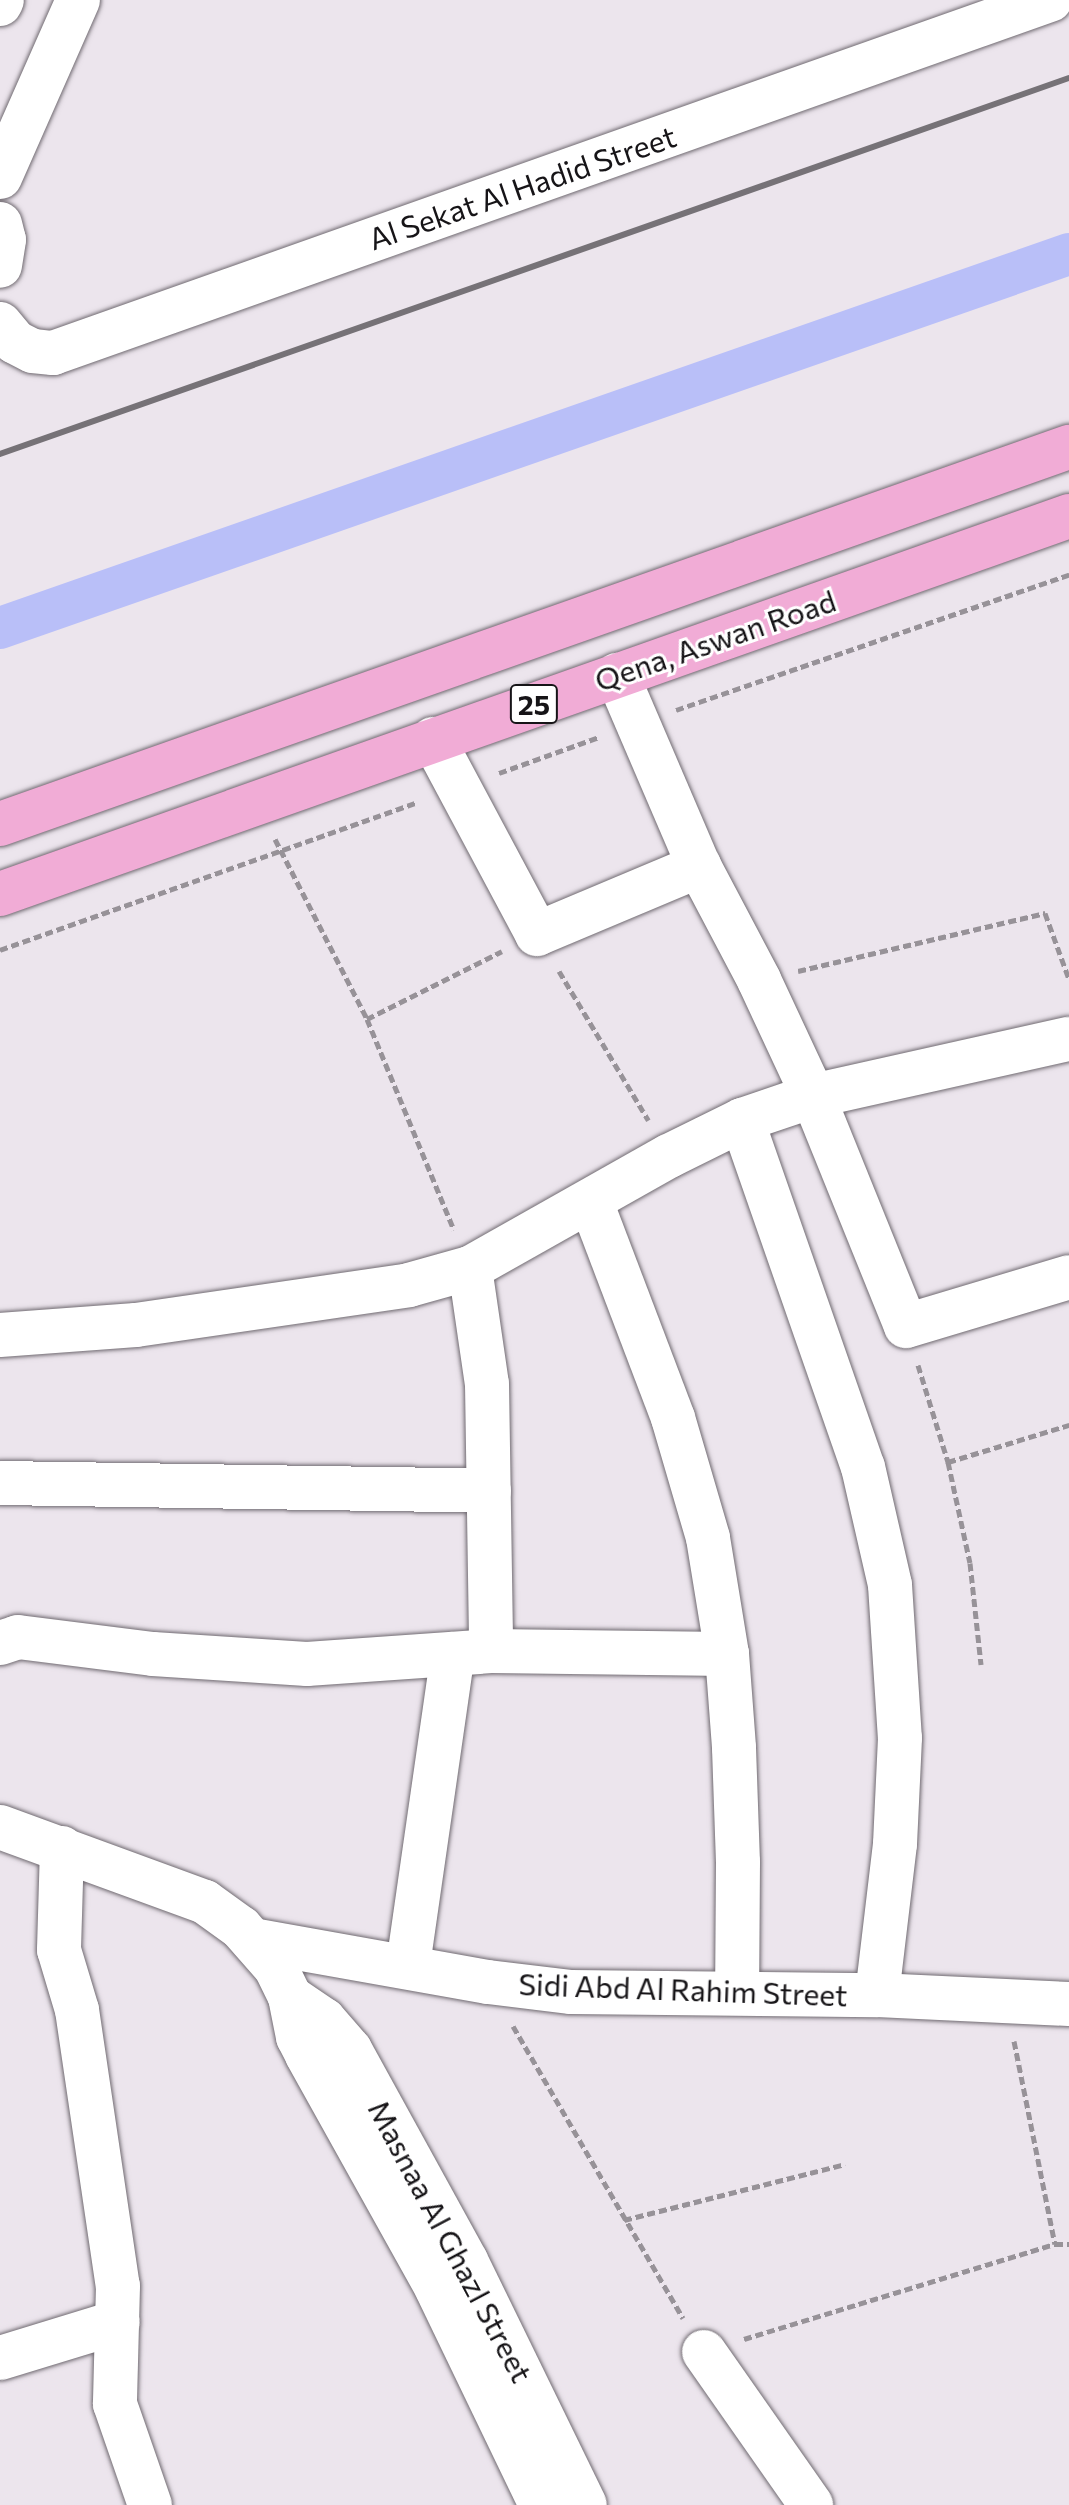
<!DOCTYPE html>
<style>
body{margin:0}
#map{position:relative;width:1069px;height:2505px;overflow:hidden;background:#ece5ed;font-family:Commissioner,sans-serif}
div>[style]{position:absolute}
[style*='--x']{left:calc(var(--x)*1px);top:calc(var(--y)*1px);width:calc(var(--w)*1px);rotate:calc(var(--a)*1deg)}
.canal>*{height:42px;margin:-21px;padding:0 21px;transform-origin:21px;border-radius:21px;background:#b9bff8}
.path>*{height:5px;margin-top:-2.5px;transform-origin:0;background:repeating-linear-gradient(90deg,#979298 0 8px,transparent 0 12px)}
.roads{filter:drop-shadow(0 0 2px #706a71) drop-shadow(0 0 2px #706a71)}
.street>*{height:44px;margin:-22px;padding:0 22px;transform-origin:22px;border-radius:22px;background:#fff}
.secondary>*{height:44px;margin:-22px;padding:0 22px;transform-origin:22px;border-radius:22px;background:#fff}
.highway>*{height:44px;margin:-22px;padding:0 22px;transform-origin:22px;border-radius:22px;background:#f1acd6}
.rail>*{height:6px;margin:-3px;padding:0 3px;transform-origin:3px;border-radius:3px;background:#767277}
span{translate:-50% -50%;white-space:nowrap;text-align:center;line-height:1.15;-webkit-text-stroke:6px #fff;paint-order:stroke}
.shield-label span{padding:2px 6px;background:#fff;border:2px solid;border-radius:6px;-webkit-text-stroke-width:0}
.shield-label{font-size:28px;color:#161417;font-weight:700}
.street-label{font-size:30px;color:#161417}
</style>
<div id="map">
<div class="canal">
<i style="--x:0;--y:628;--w:1133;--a:-19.28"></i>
</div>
<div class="path">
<i style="--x:676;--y:710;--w:416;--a:-19"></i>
<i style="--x:499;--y:773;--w:106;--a:-19.8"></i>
<i style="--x:275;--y:839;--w:202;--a:62.9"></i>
<i style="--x:367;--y:1019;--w:228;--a:67.6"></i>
<i style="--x:0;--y:950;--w:443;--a:-19.5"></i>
<i style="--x:559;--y:971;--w:174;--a:59.1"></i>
<i style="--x:798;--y:971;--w:254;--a:-13.2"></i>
<i style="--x:1045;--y:913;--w:70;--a:70"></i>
<i style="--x:367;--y:1019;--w:151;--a:-26.7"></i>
<i style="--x:918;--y:1365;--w:102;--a:72.8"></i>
<i style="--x:948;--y:1462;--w:103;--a:77.7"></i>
<i style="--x:970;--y:1563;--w:102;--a:83.8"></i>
<i style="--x:948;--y:1462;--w:127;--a:-17"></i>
<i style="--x:513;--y:2026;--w:338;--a:59.8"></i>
<i style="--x:1014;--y:2041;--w:207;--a:78.6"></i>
<i style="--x:624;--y:2220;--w:228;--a:-14.2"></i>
<i style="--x:744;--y:2339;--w:325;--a:-17"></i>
<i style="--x:1055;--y:2244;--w:14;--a:0"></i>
</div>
<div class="roads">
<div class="street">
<i style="--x:617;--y:675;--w:208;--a:66.8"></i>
<i style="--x:699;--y:866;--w:129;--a:62.2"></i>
<i style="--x:759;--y:980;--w:128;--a:65"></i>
<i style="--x:813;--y:1096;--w:248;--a:68"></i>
<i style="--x:906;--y:1326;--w:170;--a:-16.7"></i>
<i style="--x:433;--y:739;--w:221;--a:61.9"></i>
<i style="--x:537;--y:934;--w:176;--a:-22.8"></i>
<i style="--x:742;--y:1120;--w:367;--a:70.8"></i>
<i style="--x:863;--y:1467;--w:121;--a:77.1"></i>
<i style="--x:890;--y:1585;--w:153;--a:86.3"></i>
<i style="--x:900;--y:1738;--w:106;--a:92.7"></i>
<i style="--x:895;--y:1844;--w:152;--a:96.8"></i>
<i style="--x:591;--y:1202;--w:231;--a:69.2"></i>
<i style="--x:673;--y:1418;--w:125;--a:73.7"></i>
<i style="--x:708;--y:1538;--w:118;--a:80.7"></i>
<i style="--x:727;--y:1654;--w:94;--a:85.7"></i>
<i style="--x:734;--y:1748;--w:114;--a:88"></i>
<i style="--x:738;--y:1862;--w:130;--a:90.4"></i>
<i style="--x:470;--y:1268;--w:117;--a:81.7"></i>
<i style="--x:487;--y:1384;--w:267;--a:89.1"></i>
<i style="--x:0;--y:1335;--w:136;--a:-4.2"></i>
<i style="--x:136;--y:1325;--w:276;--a:-8.3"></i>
<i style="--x:409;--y:1285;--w:63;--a:-15.6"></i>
<i style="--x:470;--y:1268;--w:228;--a:-29.4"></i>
<i style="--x:669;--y:1156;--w:81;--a:-26.3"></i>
<i style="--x:742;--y:1120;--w:75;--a:-18.7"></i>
<i style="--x:813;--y:1096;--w:262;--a:-12.6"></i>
<i style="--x:0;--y:1483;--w:489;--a:0.9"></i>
<i style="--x:0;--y:1643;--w:19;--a:-18"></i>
<i style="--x:18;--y:1637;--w:136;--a:7.2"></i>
<i style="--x:153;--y:1654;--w:154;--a:3.7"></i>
<i style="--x:307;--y:1664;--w:184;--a:-4"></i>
<i style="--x:491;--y:1651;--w:236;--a:0.7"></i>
<i style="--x:62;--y:1848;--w:102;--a:91.7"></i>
<i style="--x:59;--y:1950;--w:63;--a:73.3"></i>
<i style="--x:77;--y:2010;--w:279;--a:81.6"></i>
<i style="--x:118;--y:2286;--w:118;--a:91.5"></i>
<i style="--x:115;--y:2404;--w:107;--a:70.9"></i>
<i style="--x:252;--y:1940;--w:240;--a:10.1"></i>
<i style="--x:488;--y:1982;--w:84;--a:6.9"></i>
<i style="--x:571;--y:1992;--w:306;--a:0.6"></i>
<i style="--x:877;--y:1995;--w:192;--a:2.7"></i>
<i style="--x:408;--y:1965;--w:314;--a:-81.8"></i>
<i style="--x:704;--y:2352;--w:187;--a:55"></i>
<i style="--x:0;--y:2358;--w:123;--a:-17"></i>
</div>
<div class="secondary">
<i style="--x:0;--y:4;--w:4;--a:-63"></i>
<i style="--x:0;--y:177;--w:193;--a:-66.2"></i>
<i style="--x:0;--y:224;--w:16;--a:76"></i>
<i style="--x:4;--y:240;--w:26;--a:99"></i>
<i style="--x:0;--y:324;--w:23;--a:50"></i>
<i style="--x:15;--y:342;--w:20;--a:27"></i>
<i style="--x:33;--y:351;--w:20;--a:6"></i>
<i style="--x:53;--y:353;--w:1058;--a:-19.5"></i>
<i style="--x:0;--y:1827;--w:218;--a:20.1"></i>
<i style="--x:205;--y:1902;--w:44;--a:35.8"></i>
<i style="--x:241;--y:1928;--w:53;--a:48.8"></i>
<i style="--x:276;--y:1968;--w:32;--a:64"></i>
<i style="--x:290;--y:1997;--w:41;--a:78.7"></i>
<i style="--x:298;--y:2037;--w:20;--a:63"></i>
<i style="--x:307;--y:2055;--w:268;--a:60.9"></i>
<i style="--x:437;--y:2289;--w:240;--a:64.3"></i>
<i style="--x:290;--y:1997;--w:41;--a:34.1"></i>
<i style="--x:324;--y:2020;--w:40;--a:49"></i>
<i style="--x:350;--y:2050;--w:241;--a:61.2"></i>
<i style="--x:466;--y:2261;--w:271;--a:64"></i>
</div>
<div class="highway">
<i style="--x:0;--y:824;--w:1134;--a:-19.43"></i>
<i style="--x:0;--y:894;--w:1134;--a:-19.47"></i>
</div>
</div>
<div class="rail">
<i style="--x:0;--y:454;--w:1133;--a:-19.38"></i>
</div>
<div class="shield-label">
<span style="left:534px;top:704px">25</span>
</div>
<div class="street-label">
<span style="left:522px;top:187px;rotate:-19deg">Al Sekat Al Hadid Street</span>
<span style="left:715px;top:640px;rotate:-19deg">Qena, Aswan Road</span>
<span style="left:683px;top:1989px;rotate:2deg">Sidi Abd Al Rahim Street</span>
<span style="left:451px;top:2241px;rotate:62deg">Masnaa Al Ghazl Street</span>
</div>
</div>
